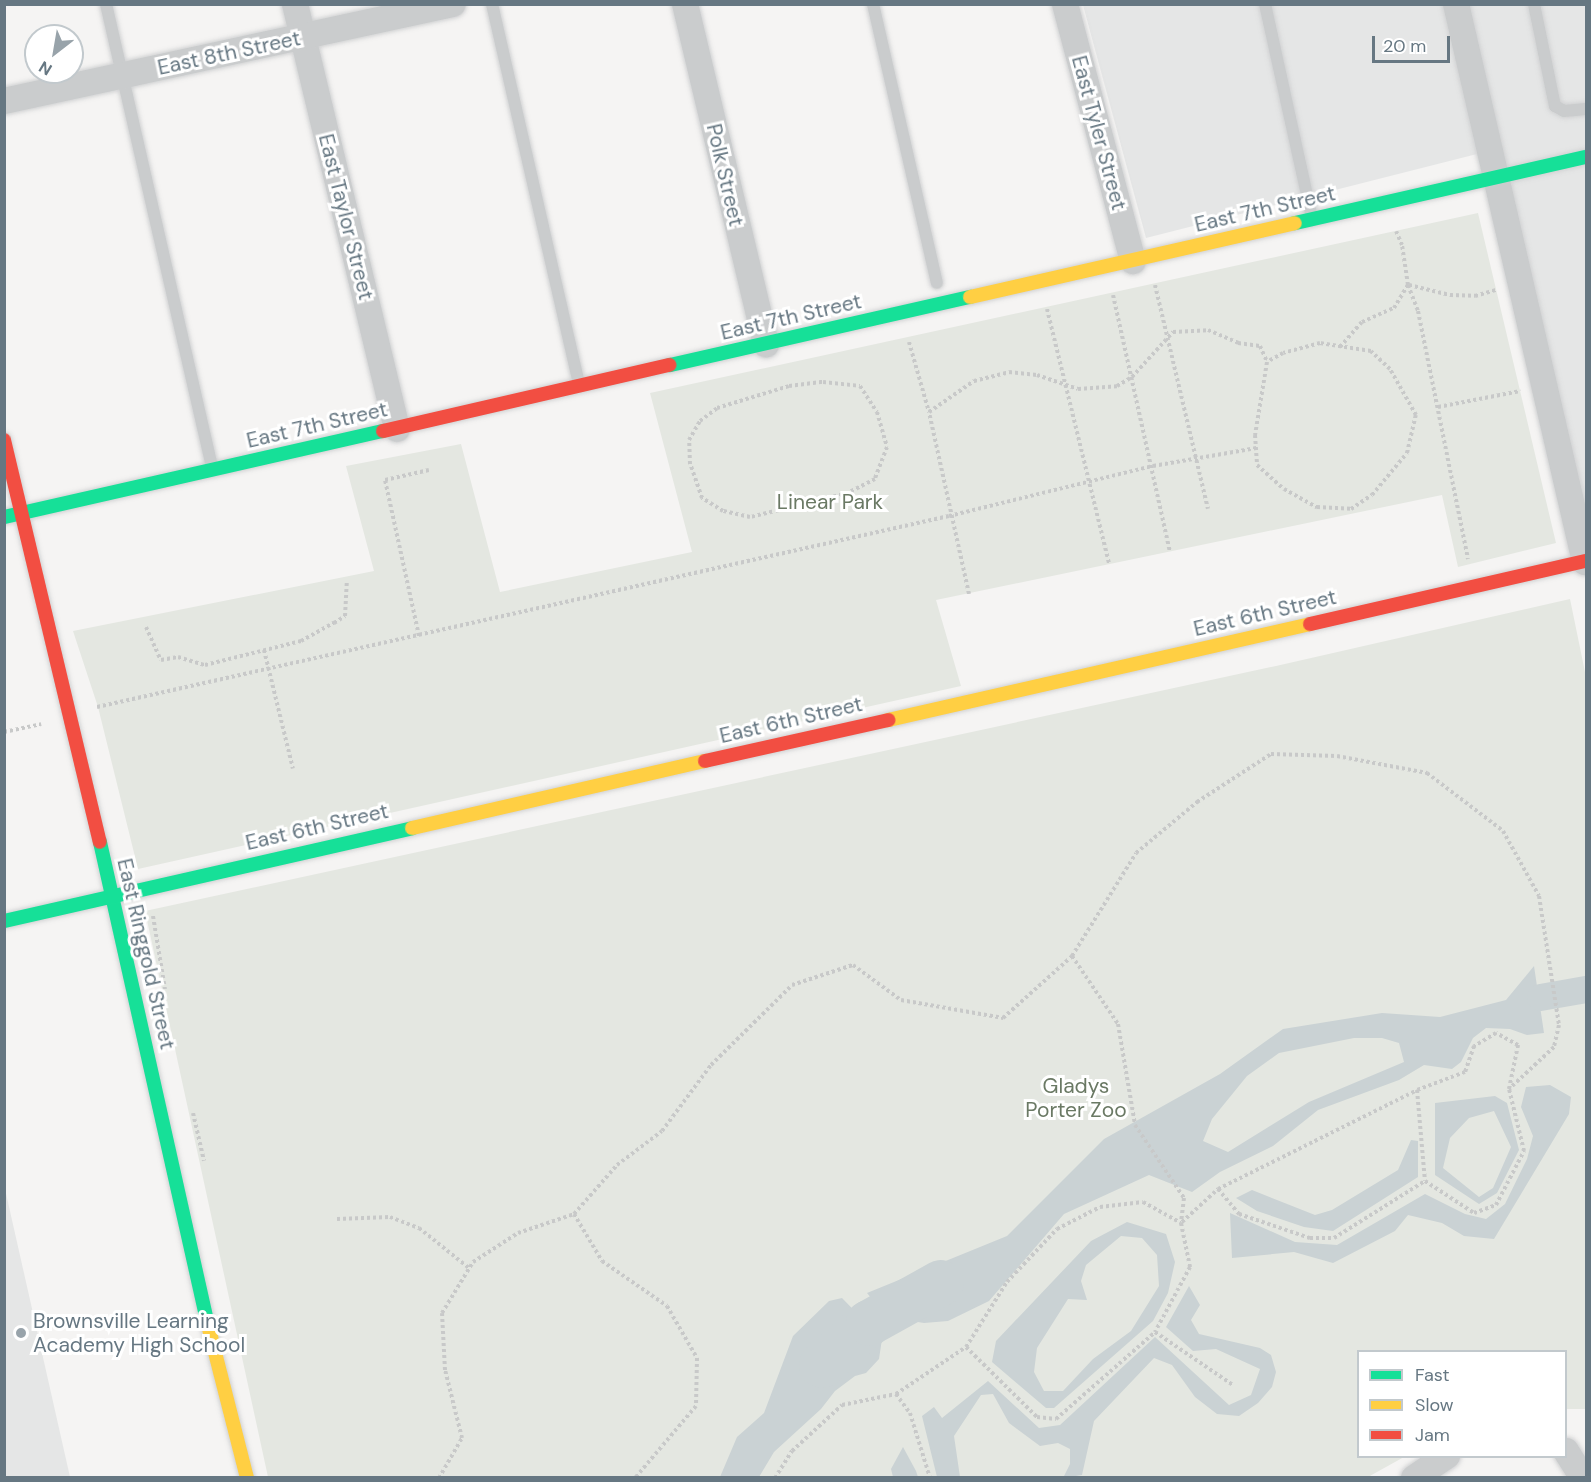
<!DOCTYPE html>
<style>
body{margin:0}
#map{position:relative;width:1591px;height:1482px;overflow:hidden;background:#f5f4f3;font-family:"DM Sans",sans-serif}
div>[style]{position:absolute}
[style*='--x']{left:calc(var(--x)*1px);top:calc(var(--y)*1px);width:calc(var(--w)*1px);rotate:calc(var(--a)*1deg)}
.built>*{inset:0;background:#e5e6e6}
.green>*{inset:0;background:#e4e7e1}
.water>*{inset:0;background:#cad2d4}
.canal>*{height:27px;margin:-13.5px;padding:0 13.5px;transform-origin:13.5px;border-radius:13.5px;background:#cad2d4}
.river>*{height:46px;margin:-23px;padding:0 23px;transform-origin:23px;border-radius:23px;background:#cad2d4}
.path>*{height:4px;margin-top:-2px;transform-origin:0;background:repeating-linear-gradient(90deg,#c8c9c9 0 3px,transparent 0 6px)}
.roads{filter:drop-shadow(0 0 2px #d1d2d3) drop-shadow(0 0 2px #d1d2d3)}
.lane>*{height:12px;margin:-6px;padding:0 6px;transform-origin:6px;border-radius:6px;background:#cacccd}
.street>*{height:26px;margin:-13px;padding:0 13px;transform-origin:13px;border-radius:13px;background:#cacccd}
.fast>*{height:14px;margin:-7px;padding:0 7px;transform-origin:7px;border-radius:7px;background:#16e098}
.slow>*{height:14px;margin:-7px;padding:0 7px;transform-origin:7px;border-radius:7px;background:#ffcf43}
.jam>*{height:14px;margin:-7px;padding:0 7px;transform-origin:7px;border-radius:7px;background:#f24e42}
.dots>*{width:16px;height:16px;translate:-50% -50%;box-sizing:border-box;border:3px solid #fff;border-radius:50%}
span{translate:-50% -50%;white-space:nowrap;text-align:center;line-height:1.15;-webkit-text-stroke:6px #fff;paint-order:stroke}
.street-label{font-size:21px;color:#667782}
.park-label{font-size:21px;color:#6a7964}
.poi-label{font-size:21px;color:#667782}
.left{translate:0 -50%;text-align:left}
.frame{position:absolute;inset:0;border:6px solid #667782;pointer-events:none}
.legend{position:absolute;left:1357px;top:1350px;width:210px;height:108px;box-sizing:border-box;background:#fff;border:2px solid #c2c9cd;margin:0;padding:8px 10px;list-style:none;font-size:18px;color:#667782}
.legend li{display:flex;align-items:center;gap:12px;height:30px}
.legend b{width:30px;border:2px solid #c2c9cd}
.north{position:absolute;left:24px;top:24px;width:60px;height:60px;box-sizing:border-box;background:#fff;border:2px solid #c2c9cd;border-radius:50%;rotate:211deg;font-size:16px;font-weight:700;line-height:24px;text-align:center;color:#667782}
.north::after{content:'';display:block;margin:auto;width:21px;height:27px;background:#98a3aa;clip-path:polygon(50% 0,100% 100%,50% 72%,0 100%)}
.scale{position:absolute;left:1372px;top:36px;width:78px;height:27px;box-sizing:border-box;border:3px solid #667782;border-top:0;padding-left:8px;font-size:18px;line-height:21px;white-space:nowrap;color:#667782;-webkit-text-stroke:4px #fff;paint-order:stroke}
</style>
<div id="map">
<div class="built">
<i style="clip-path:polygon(1083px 5px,1586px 5px,1586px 571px,1477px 154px,1146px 238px)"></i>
<i style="clip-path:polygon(4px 1189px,5px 1189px,70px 1477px,5px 1477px)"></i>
</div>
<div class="green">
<i style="clip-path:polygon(1478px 213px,1556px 543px,1458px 567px,1442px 495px,936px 600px,961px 686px,138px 869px,98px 707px,73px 631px,374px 571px,346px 466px,461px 444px,500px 592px,692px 552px,650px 393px)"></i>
<i style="clip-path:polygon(1570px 599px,1586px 677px,1586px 1409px,1566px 1409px,1566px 1352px,1358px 1352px,1358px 1456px,1404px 1457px,1368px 1477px,268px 1477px,145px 911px,1276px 666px)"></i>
</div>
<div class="water">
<i style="clip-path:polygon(evenodd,1534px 966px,1544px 1033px,1527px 1035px,1510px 1029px,1486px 1028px,1473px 1038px,1461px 1062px,1452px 1069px,1424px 1065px,1399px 1080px,1318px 1110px,1273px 1146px,1220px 1172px,1192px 1192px,1149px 1175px,1064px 1214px,989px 1301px,948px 1321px,924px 1323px,887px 1317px,867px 1293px,1007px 1236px,1104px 1139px,1220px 1074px,1283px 1029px,1382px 1013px,1440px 1017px,1506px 1000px,1534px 966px,1354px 1038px,1382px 1038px,1399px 1043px,1404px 1062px,1309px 1102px,1228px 1152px,1203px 1141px,1212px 1119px,1247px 1076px,1279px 1053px,1354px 1038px)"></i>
<i style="clip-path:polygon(1550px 1085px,1571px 1097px,1569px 1114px,1494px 1239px,1464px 1236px,1442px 1223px,1408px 1215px,1395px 1231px,1333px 1263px,1294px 1252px,1232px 1258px,1230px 1213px,1295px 1242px,1337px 1245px,1425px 1194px,1465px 1214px,1486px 1219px,1505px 1204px,1527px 1159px,1533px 1136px,1521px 1107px,1526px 1087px)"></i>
<i style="clip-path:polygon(evenodd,1495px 1096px,1507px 1103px,1519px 1150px,1497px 1193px,1479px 1204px,1435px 1175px,1435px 1103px,1495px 1096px,1494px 1111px,1511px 1147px,1493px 1188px,1479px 1197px,1443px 1168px,1450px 1138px,1469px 1118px,1494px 1111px)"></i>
<i style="clip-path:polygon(1411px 1140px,1418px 1141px,1418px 1177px,1333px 1231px,1304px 1227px,1257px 1211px,1236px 1198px,1252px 1190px,1315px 1215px,1332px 1210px,1398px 1170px)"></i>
<i style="clip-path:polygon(evenodd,1127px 1222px,1166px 1234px,1175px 1262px,1168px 1293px,1153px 1321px,1054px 1408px,1046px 1408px,992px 1362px,996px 1341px,1091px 1241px,1127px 1222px,1121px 1236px,1142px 1238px,1157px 1255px,1159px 1286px,1131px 1331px,1093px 1359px,1063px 1391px,1044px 1391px,1034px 1372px,1037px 1348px,1068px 1299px,1087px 1300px,1081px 1281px,1086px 1265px,1121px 1236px)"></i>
<i style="clip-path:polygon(1189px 1286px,1200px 1305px,1191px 1320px,1199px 1334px,1260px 1348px,1271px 1355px,1276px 1372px,1272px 1387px,1258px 1403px,1239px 1416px,1217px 1414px,1195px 1397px,1172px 1365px,1154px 1358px,1094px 1421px,1082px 1475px,1063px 1478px,1070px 1464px,1070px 1449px,1058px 1443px,1040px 1446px,1009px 1423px,993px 1394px,981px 1395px,954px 1436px,960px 1477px,937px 1477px,922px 1416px,934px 1407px,942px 1418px,988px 1381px,1039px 1428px,1060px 1425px,1155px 1337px,1229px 1405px,1251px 1395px,1260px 1369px,1216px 1349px,1193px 1351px,1166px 1327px)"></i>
<i style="clip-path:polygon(842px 1298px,882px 1339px,879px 1359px,866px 1373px,855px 1376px,835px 1391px,821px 1409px,774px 1452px,759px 1477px,720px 1477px,737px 1437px,764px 1413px,793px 1336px,829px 1301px)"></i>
<i style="clip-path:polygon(903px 1447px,916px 1471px,918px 1477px,893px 1477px,891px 1469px)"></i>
</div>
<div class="canal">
<i style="--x:1540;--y:997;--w:47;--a:-9.9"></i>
</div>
<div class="river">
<i style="--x:822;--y:1365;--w:63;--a:-41.8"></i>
<i style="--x:869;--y:1323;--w:82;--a:-29.1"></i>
</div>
<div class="path">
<i style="--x:1155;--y:285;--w:230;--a:76.7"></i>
<i style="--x:1408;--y:285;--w:28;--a:69"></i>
<i style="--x:1418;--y:311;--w:253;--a:78.6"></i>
<i style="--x:1409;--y:285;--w:42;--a:13.7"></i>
<i style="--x:1450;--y:295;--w:25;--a:2"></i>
<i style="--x:1475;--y:296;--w:22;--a:-16"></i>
<i style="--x:1113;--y:295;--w:263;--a:77.5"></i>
<i style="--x:1047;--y:309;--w:262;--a:76.3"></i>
<i style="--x:909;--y:342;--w:73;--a:74.1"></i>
<i style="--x:1340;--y:347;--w:33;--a:-49"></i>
<i style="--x:1362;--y:322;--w:35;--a:-24"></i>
<i style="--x:1394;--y:308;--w:27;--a:-59"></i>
<i style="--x:1408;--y:285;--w:40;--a:-98.5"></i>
<i style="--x:1402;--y:245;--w:15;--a:-113"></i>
<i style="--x:823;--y:382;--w:37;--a:6"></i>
<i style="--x:860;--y:386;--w:31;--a:57"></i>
<i style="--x:877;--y:412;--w:36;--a:74"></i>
<i style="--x:887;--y:447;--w:34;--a:111"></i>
<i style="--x:875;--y:479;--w:30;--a:153"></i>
<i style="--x:848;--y:493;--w:101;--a:166.2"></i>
<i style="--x:750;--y:517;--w:28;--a:-167"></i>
<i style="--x:723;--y:511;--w:25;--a:-148"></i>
<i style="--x:702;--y:498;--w:36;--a:-109"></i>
<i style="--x:690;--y:464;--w:24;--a:-92"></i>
<i style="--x:689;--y:440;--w:22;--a:-60"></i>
<i style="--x:700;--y:421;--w:21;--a:-37"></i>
<i style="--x:717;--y:408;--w:75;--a:-17"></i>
<i style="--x:789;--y:386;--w:34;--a:-7"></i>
<i style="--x:1438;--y:407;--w:84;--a:-11"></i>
<i style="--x:969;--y:594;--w:186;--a:-102.4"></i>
<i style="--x:929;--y:412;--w:55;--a:-34.6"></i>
<i style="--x:974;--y:381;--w:36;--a:-14"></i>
<i style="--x:1009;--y:372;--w:28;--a:6"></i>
<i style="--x:1037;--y:375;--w:43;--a:18.9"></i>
<i style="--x:1078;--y:389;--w:39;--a:-4"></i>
<i style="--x:1117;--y:386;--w:17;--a:-31"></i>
<i style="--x:1132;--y:377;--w:61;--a:-47.7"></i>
<i style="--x:1173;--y:332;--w:35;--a:-3"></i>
<i style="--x:1208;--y:330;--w:33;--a:23"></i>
<i style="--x:1238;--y:343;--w:22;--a:8"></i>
<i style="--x:1260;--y:346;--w:17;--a:66"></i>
<i style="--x:1267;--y:362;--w:74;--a:99.3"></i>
<i style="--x:1255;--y:435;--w:30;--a:86"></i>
<i style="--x:1257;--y:465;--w:36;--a:42"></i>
<i style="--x:1284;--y:489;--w:38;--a:29"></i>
<i style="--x:1317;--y:507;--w:34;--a:3"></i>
<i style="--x:1351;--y:509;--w:25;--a:-34"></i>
<i style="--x:1372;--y:495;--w:55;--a:-50.2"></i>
<i style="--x:1407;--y:453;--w:39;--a:-77"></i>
<i style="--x:1416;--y:415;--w:53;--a:-119.5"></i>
<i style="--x:1390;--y:369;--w:26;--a:-137"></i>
<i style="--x:1371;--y:351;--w:52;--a:-171.1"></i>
<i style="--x:1320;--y:343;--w:38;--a:165"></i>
<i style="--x:1283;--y:353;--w:18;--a:151"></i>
<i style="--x:146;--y:627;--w:36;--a:66"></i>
<i style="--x:161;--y:660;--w:17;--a:-10"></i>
<i style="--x:178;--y:657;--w:28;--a:17"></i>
<i style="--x:205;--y:665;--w:99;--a:-14"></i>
<i style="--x:301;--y:641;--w:38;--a:-29"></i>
<i style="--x:334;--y:623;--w:13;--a:-32"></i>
<i style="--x:345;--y:616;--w:34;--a:-87"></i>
<i style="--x:419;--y:636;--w:160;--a:-102.3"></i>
<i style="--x:385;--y:480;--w:45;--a:-12.8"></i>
<i style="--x:264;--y:650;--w:122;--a:76.3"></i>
<i style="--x:97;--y:707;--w:873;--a:-12.64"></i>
<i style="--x:949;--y:516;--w:210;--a:-13.8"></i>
<i style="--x:1153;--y:466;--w:105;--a:-9.9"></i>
<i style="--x:4;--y:732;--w:38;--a:-12"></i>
<i style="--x:153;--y:916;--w:74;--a:80.7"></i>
<i style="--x:1072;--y:956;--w:121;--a:-58.1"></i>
<i style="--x:1136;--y:853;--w:80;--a:-39.9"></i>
<i style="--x:1197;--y:802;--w:88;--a:-33"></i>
<i style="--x:1271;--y:754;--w:66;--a:1.7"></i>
<i style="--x:1337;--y:756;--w:92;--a:10.7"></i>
<i style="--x:1427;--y:773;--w:96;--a:37.3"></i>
<i style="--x:1503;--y:831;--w:74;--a:61"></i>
<i style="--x:1539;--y:896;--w:131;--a:81.2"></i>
<i style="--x:1559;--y:1025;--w:23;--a:103"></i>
<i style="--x:1554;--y:1047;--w:62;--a:137"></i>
<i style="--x:193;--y:1113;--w:49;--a:77.1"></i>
<i style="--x:1218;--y:1189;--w:222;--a:-26.4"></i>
<i style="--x:574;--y:1214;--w:65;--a:-48.7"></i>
<i style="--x:617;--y:1165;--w:56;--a:-37.1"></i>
<i style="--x:662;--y:1131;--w:82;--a:-53.4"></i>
<i style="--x:711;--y:1065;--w:114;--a:-44.6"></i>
<i style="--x:792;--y:985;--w:64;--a:-18.2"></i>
<i style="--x:853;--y:965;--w:59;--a:36.1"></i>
<i style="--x:901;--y:1000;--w:104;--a:10"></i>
<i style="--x:1003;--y:1018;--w:93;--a:-41.9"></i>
<i style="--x:1072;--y:956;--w:82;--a:55.9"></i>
<i style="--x:1118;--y:1024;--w:102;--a:80.4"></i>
<i style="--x:1135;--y:1125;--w:88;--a:56.1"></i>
<i style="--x:1184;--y:1198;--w:25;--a:97"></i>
<i style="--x:337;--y:1219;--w:53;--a:-2.2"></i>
<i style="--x:390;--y:1217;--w:31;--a:21"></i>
<i style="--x:419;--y:1228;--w:64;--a:38.7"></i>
<i style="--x:1182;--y:1222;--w:49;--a:-42.5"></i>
<i style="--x:1218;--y:1189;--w:33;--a:50"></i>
<i style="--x:1239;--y:1214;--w:75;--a:18.7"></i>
<i style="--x:1310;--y:1238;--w:24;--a:0"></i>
<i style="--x:1334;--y:1238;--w:107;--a:-32.1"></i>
<i style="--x:1425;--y:1181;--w:59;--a:33.1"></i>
<i style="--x:1474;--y:1213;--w:23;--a:-20"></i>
<i style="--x:1496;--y:1205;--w:61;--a:-62.6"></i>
<i style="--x:1524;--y:1151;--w:64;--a:-103.6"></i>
<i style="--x:1509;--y:1089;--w:45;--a:-78.4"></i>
<i style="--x:1518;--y:1045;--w:25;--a:-151"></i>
<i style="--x:1496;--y:1033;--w:26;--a:149"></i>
<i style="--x:1474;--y:1046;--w:28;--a:109"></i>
<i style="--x:1465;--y:1072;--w:51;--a:159.4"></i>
<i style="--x:1417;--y:1090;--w:91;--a:85"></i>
<i style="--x:966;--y:1347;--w:77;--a:-57.8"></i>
<i style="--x:1007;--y:1282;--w:73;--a:-46.7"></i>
<i style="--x:1057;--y:1229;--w:48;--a:-27.1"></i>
<i style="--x:1100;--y:1207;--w:43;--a:-6.6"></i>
<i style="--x:1143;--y:1202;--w:43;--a:28.9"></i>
<i style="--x:1181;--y:1223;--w:45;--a:78.4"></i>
<i style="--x:1190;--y:1267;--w:74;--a:118.3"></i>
<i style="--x:896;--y:1394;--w:84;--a:-33.9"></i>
<i style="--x:966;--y:1347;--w:100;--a:44.6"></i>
<i style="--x:1037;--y:1417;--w:19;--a:6"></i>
<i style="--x:1056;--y:1419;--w:132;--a:-41.3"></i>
<i style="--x:1155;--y:1332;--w:94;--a:34.2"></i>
<i style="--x:439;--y:1478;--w:46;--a:-60.1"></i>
<i style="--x:462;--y:1438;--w:70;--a:-104"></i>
<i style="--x:445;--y:1370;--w:57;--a:-93"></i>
<i style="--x:442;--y:1313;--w:60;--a:-58.7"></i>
<i style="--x:473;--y:1262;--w:54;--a:-32.8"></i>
<i style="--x:518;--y:1233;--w:59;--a:-18.7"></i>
<i style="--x:574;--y:1214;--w:55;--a:59.2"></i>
<i style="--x:602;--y:1261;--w:79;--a:34.7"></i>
<i style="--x:667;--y:1306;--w:60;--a:60"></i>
<i style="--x:697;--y:1358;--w:48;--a:91.2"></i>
<i style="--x:696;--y:1406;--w:94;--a:130.3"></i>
<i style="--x:775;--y:1478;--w:32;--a:-58"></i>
<i style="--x:792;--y:1451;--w:68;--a:-42.6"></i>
<i style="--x:842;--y:1405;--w:55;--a:-11.5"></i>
<i style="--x:896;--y:1394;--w:24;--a:54"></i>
<i style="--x:910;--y:1413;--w:68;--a:72.9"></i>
</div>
<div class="roads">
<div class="lane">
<i style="--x:106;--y:4;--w:476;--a:77.1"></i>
<i style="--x:492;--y:4;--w:389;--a:77.1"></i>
<i style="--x:873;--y:4;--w:286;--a:77.1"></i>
<i style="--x:1265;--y:4;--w:218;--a:77.6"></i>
<i style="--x:1534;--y:4;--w:104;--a:78.4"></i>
<i style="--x:1555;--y:106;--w:10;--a:29"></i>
<i style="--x:1564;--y:111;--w:22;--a:-5"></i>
</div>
<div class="street">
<i style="--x:295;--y:4;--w:437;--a:76.5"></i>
<i style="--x:685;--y:4;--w:350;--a:76.6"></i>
<i style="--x:1065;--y:4;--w:266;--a:75.2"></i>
<i style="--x:1456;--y:4;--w:573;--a:76.98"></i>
<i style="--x:4;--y:101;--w:459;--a:-12.2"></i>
<i style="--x:1566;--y:1451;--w:32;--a:58"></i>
<i style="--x:1414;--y:1478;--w:40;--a:-34"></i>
</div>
<div class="fast">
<i style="--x:1295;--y:223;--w:298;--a:-12.8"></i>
<i style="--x:670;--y:365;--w:308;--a:-12.8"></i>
<i style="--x:4;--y:517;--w:389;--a:-12.8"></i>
<i style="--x:100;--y:842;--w:491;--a:77.4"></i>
<i style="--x:4;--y:921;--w:418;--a:-12.8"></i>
</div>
<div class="slow">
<i style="--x:970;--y:297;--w:333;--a:-12.8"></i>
<i style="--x:888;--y:720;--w:433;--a:-12.8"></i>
<i style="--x:412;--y:828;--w:301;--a:-12.9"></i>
<i style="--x:207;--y:1321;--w:162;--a:75.7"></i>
</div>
<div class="jam">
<i style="--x:383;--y:431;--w:294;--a:-13"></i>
<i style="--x:4;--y:440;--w:413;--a:76.6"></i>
<i style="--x:1310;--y:624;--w:283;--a:-12.9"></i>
<i style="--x:705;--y:761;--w:188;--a:-12.6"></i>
</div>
</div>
<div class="dots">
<i style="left:21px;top:1333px;background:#98a3aa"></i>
</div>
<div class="street-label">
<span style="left:229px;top:53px;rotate:-12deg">East 8th Street</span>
<span style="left:1099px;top:133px;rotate:75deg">East Tyler Street</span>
<span style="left:725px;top:175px;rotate:77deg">Polk Street</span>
<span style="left:1265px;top:209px;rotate:-13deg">East 7th Street</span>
<span style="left:346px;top:217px;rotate:76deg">East Taylor Street</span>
<span style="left:791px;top:317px;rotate:-13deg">East 7th Street</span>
<span style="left:317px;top:425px;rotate:-13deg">East 7th Street</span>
<span style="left:1265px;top:613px;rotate:-13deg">East 6th Street</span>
<span style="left:791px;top:720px;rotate:-13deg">East 6th Street</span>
<span style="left:317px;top:827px;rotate:-13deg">East 6th Street</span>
<span style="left:146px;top:954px;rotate:77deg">East Ringgold Street</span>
</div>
<div class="park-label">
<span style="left:830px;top:502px">Linear Park</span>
<span style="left:1076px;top:1098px">Gladys<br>Porter Zoo</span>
</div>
<div class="poi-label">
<span class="left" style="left:33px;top:1333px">Brownsville Learning<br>Academy High School</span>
</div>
<div class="frame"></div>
<ul class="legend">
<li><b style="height:8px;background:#16e098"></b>Fast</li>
<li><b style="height:8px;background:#ffcf43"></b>Slow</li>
<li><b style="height:8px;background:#f24e42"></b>Jam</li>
</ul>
<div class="north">N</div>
<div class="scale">20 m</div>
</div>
